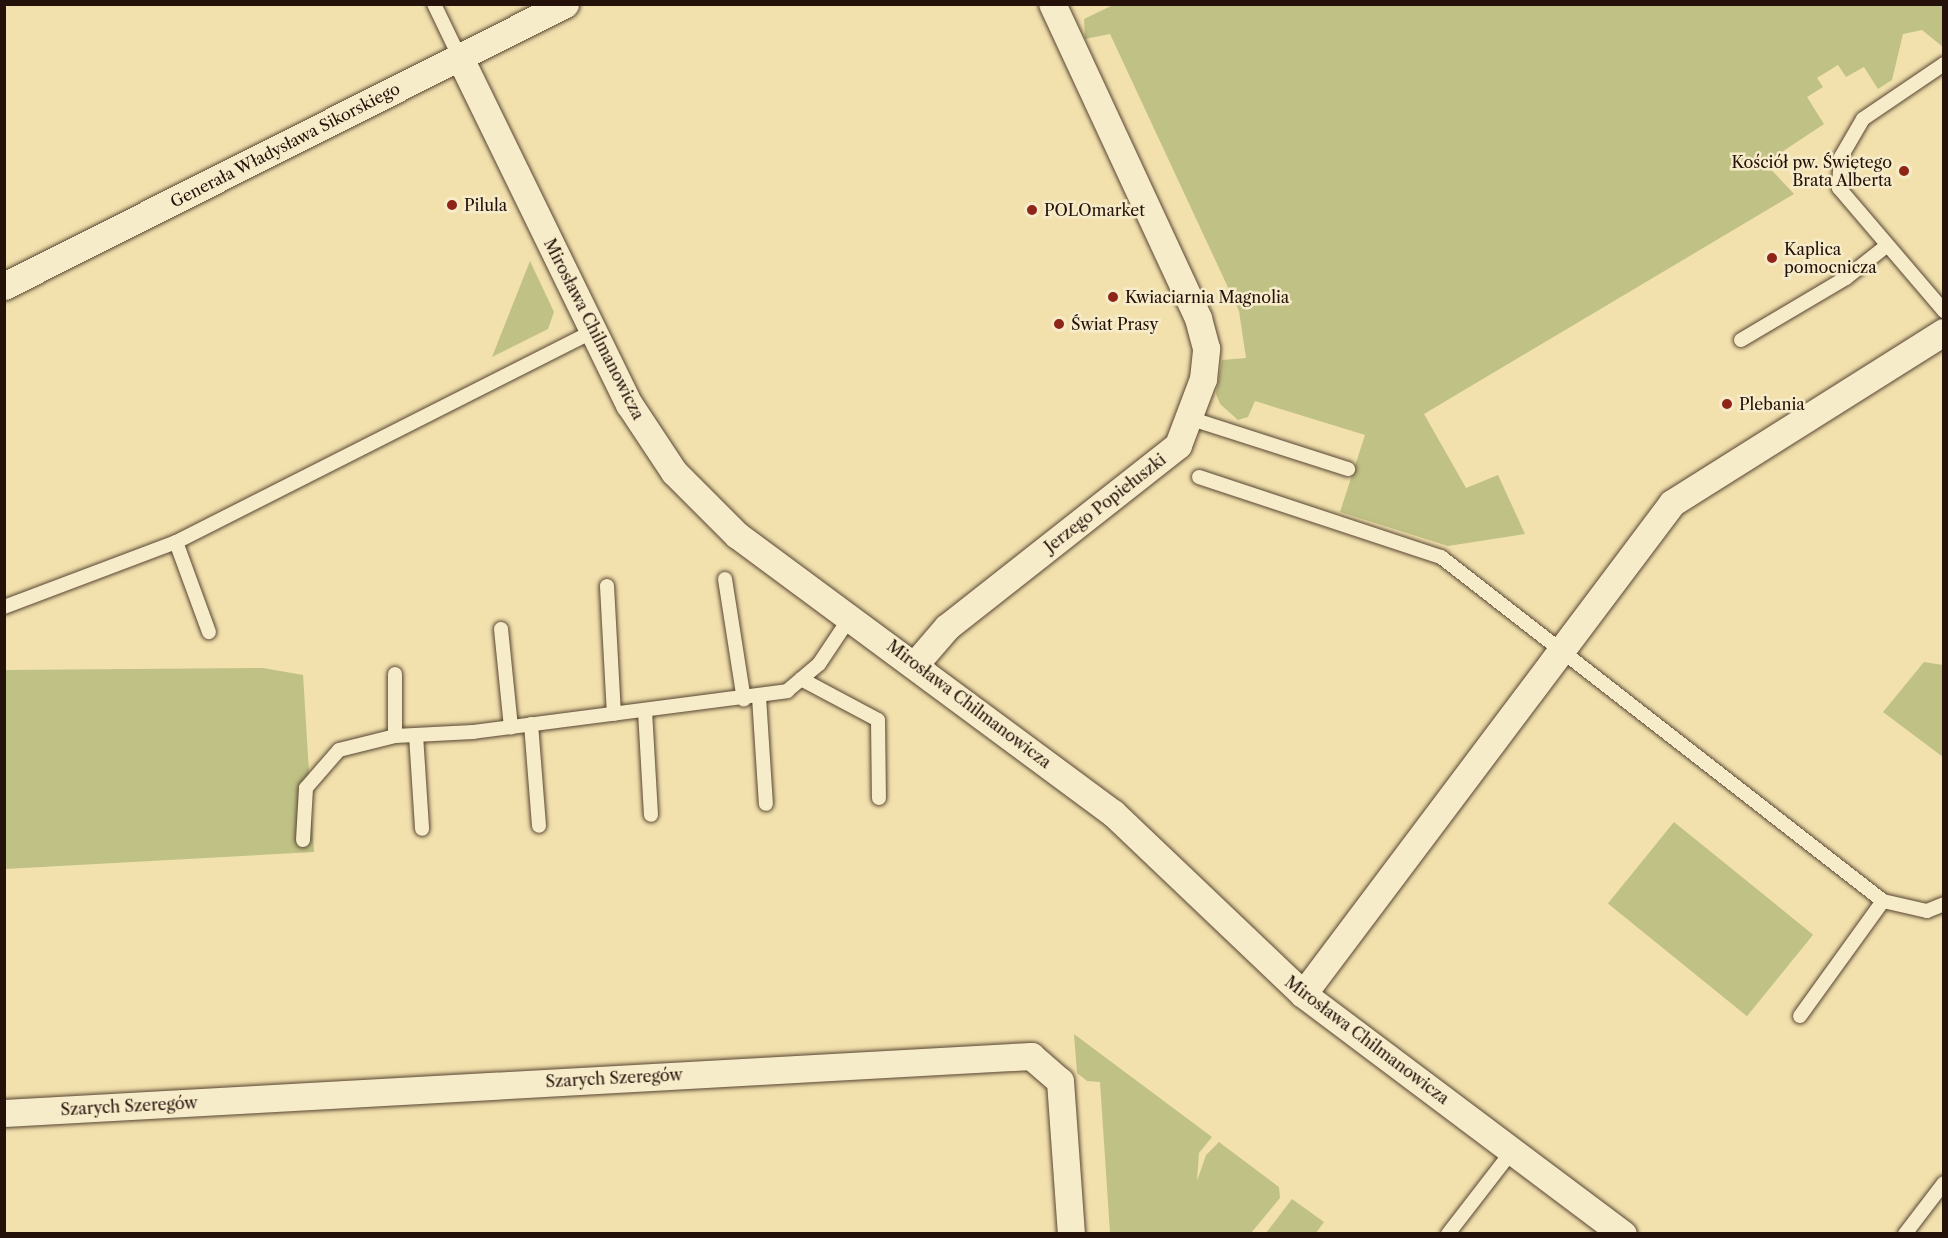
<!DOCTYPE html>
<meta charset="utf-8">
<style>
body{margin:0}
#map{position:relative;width:1948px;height:1238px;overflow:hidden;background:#f2e1ad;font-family:"Libre Caslon Text",serif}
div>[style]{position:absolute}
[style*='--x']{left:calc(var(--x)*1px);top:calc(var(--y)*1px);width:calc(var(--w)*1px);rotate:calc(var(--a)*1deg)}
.green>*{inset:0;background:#c0c185;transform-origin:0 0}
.roads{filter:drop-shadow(0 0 2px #584533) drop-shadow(0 0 2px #584533)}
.service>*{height:14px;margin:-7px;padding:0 7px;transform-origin:7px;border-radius:7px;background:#f7ecca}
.minor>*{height:27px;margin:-13.5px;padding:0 13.5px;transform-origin:13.5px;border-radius:13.5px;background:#f7ecca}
.dots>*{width:16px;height:16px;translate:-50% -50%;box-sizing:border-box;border:3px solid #f7ecca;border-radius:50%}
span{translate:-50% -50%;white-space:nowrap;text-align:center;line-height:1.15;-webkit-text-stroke:5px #f7ecca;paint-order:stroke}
.street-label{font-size:16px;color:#24110a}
.poi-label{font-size:16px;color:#24110a}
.right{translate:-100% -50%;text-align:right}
.left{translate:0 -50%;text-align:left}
.frame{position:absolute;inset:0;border:6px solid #24110a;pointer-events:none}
</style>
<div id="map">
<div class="green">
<i style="clip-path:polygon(1115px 4px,1944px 5px,1943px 47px,1922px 30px,1903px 34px,1892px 80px,1878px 89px,1864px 67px,1846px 77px,1838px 65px,1817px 78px,1823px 87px,1807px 97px,1824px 124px,1765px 163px,1794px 194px,1424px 414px,1466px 488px,1498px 475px,1525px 534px,1448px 546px,1340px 512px,1365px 435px,1255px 401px,1248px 417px,1238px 420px,1220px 404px,1216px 394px,1222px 360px,1246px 358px,1239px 311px,1110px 34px,1085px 39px,1084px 19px)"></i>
<i style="clip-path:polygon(530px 261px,554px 312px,548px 329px,492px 357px)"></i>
<i style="clip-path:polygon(1924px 662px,1943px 665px,1943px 757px,1883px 712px)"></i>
<i style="clip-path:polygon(263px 668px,303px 675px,314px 852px,5px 869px,5px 670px)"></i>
<i style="left:1674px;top:822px;width:179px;height:105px;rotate:39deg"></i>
<i style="clip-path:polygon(1074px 1034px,1212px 1137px,1199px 1153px,1197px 1181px,1206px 1155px,1219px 1142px,1279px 1187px,1280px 1198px,1251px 1233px,1110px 1233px,1100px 1082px,1087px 1081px,1077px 1073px)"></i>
<i style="clip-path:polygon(1292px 1199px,1324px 1222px,1316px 1233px,1266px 1233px)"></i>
</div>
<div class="roads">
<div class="service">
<i style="--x:434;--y:4;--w:60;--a:64.3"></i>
<i style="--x:1944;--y:64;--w:98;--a:145.8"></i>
<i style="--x:1863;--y:119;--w:44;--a:120.1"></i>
<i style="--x:1841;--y:157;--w:31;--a:94"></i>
<i style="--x:1839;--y:188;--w:162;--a:49.5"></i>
<i style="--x:1741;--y:340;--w:122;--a:-30.6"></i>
<i style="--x:1846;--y:278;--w:50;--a:-38.5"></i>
<i style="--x:1192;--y:419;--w:164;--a:17.8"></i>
<i style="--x:1199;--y:477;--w:255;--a:18.3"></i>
<i style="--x:1441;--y:557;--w:560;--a:37.89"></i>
<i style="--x:1883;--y:901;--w:45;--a:12.8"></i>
<i style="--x:1927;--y:911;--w:18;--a:-22"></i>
<i style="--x:176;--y:542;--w:96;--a:69.9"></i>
<i style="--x:725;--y:579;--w:122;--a:81.1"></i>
<i style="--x:607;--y:586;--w:128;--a:86.9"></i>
<i style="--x:4;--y:607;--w:184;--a:-20.7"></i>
<i style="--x:176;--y:542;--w:467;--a:-26.8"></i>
<i style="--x:501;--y:629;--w:99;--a:84.2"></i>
<i style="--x:395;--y:674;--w:62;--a:90"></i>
<i style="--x:801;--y:679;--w:87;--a:28"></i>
<i style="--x:878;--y:720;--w:78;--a:89.3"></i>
<i style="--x:759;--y:697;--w:107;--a:86.3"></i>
<i style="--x:645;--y:711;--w:104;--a:86.7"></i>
<i style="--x:531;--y:724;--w:102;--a:85.5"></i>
<i style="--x:416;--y:735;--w:94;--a:86.3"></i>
<i style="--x:303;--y:840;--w:52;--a:-86.7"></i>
<i style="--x:306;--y:788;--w:50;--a:-49"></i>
<i style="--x:339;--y:750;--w:58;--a:-14"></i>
<i style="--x:395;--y:736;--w:78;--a:-2.9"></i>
<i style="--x:473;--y:732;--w:317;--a:-7.4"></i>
<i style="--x:787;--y:691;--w:42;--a:-40.2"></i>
<i style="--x:819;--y:664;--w:58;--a:-56.3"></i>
<i style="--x:1800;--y:1016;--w:142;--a:-54.2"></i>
<i style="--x:1448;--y:1234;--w:106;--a:-52.3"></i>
<i style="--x:1905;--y:1234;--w:64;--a:-52.6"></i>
</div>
<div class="minor">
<i style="--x:460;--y:58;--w:385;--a:64"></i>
<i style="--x:629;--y:404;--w:82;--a:56.5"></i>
<i style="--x:674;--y:472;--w:89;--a:45"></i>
<i style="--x:737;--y:535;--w:468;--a:36.5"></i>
<i style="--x:1113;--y:813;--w:262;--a:43.6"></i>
<i style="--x:1303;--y:994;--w:400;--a:36.9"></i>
<i style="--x:4;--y:286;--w:628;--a:-26.69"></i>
<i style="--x:916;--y:663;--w:48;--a:-49.3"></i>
<i style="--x:947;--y:627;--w:294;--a:-38.2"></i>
<i style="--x:1178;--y:445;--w:71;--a:-69.3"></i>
<i style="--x:1203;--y:379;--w:31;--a:-84"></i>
<i style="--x:1206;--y:348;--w:31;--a:-105"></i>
<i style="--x:1198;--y:318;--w:346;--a:-114.9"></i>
<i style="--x:1303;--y:994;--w:614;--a:-53.07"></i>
<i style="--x:1672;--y:503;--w:321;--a:-32.2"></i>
<i style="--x:4;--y:1113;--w:1029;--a:-3.18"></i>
<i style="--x:1031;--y:1056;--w:38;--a:41"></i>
<i style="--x:1060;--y:1081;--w:153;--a:85.9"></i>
</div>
</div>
<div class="dots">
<i style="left:1904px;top:171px;background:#8f2418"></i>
<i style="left:452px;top:205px;background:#8f2418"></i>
<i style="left:1032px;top:210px;background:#8f2418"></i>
<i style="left:1772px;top:258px;background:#8f2418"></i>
<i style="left:1113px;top:297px;background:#8f2418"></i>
<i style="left:1059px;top:324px;background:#8f2418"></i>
<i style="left:1727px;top:404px;background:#8f2418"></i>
</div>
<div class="street-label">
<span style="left:285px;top:145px;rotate:-27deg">Generała Władysława Sikorskiego</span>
<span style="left:594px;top:329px;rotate:63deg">Mirosława Chilmanowicza</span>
<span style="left:1105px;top:503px;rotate:-38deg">Jerzego Popiełuszki</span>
<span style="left:969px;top:704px;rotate:37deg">Mirosława Chilmanowicza</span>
<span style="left:1367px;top:1040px;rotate:37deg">Mirosława Chilmanowicza</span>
<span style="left:614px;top:1078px;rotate:-3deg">Szarych Szeregów</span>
<span style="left:129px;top:1106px;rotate:-3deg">Szarych Szeregów</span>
</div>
<div class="poi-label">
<span class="right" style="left:1892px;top:171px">Kościół pw. Świętego<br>Brata Alberta</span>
<span class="left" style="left:464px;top:205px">Pilula</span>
<span class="left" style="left:1044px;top:210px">POLOmarket</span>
<span class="left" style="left:1784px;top:258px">Kaplica<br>pomocnicza</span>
<span class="left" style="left:1125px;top:297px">Kwiaciarnia Magnolia</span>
<span class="left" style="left:1071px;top:324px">Świat Prasy</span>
<span class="left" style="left:1739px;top:404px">Plebania</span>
</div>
<div class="frame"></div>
</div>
